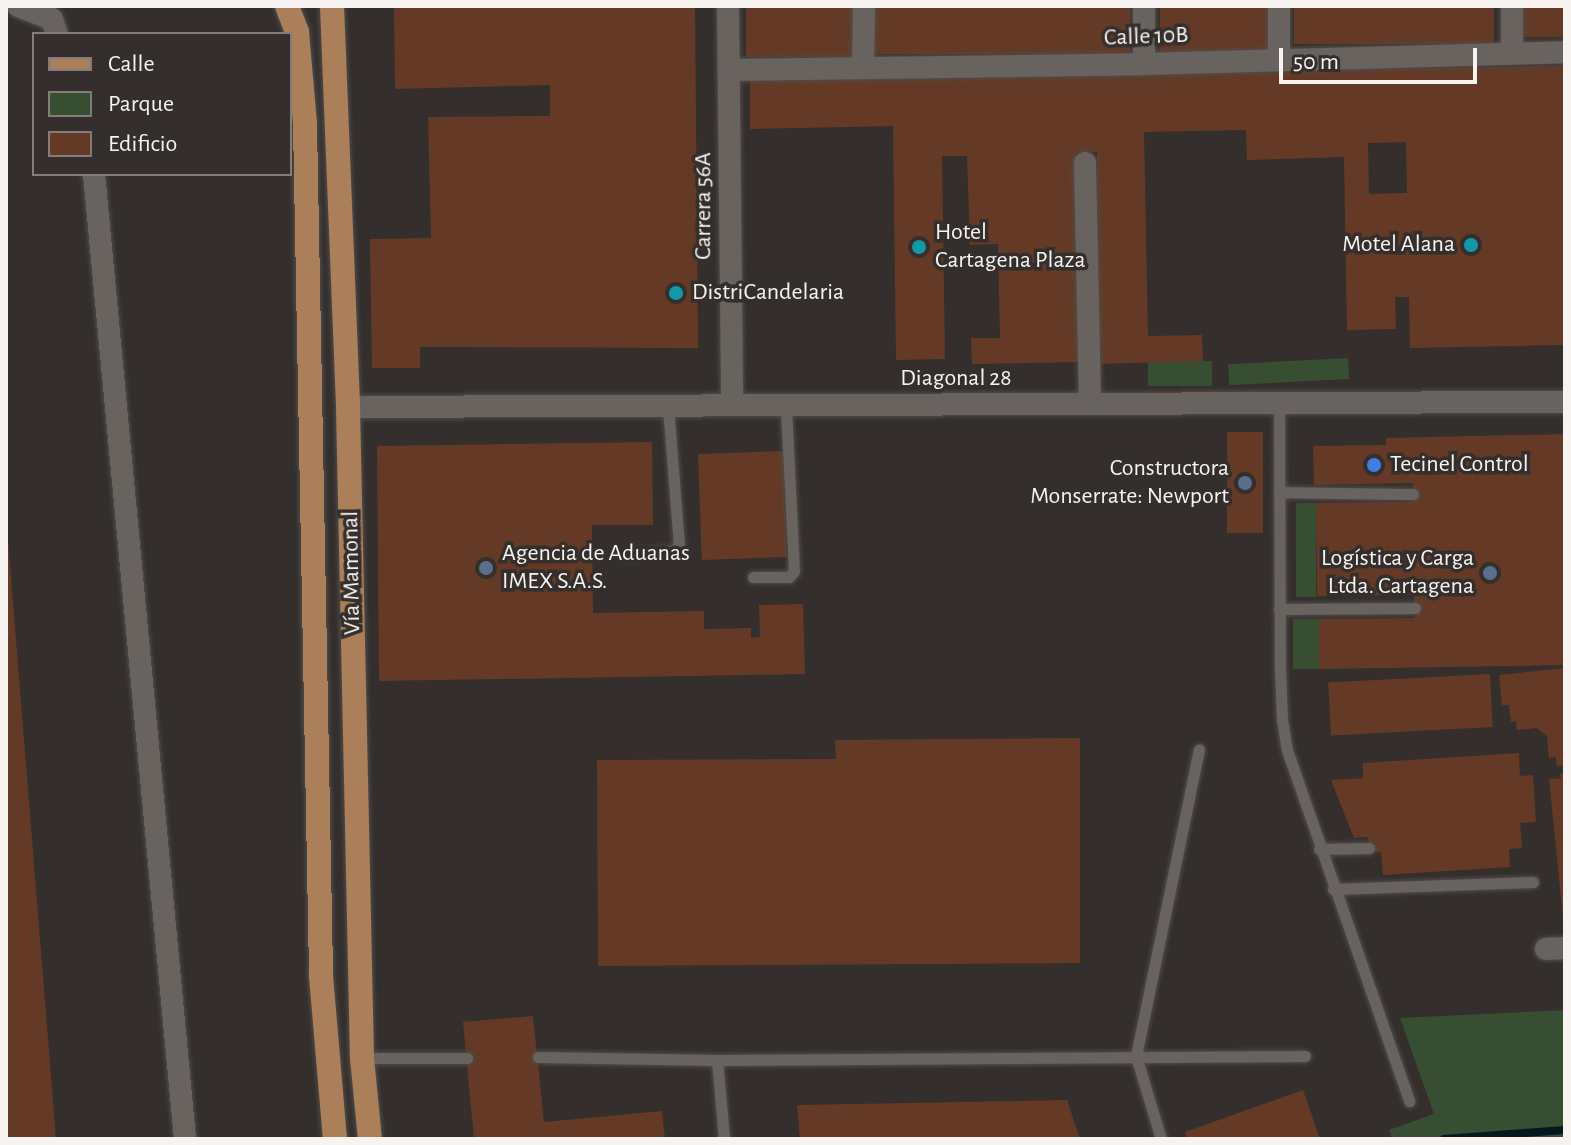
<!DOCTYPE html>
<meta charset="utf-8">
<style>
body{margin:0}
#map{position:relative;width:1571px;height:1145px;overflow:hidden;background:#342f2c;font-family:"Alegreya Sans",sans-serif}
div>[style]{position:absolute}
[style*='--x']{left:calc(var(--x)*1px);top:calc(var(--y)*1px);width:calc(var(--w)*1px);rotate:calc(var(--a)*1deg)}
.green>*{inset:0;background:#374e33;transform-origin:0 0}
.stream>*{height:8px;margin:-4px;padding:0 4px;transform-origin:4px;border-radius:4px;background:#05181d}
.building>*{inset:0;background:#643a26;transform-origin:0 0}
.roads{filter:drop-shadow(0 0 2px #514c4a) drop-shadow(0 0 2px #514c4a)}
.lane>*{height:11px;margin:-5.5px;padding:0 5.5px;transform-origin:5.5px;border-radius:5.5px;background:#696360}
.street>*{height:22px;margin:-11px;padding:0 11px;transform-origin:11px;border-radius:11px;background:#696360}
.primary>*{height:24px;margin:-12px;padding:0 12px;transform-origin:12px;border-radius:12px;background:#ab7f59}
.dots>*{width:22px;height:22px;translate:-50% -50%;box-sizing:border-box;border:4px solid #342f2c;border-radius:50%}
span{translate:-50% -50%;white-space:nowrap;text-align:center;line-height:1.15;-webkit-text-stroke:7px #342f2c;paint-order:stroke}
.street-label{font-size:24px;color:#f7f3f1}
.poi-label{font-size:24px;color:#f7f3f1}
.left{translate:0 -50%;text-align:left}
.right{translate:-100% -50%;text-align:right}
.frame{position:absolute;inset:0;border:8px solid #f7f3f1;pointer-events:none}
.legend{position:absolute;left:32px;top:32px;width:260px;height:144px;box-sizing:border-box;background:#342f2c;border:2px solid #827d7b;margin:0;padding:10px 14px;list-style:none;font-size:24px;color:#f7f3f1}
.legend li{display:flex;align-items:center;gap:16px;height:40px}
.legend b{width:40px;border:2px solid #827d7b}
.scale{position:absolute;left:1279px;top:48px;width:198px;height:36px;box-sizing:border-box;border:4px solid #f7f3f1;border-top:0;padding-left:10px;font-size:24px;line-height:28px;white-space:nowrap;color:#f7f3f1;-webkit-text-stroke:6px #342f2c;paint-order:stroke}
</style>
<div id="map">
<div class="green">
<i style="left:1348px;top:358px;width:21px;height:120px;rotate:87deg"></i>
<i style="left:1212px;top:361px;width:25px;height:64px;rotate:90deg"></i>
<i style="left:1296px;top:503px;width:20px;height:94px"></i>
<i style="left:1319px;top:619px;width:50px;height:26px;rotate:90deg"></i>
<i style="clip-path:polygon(1565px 1010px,1565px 1139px,1392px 1139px,1389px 1130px,1434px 1114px,1400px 1018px)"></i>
</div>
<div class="stream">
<i style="--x:1444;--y:1139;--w:121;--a:-4.3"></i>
</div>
<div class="building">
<i style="clip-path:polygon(394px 6px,695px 6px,698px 348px,420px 347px,420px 368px,372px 368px,370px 239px,431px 238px,428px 117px,550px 116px,550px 85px,395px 89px)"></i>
<i style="left:746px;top:6px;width:110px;height:51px"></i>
<i style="left:871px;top:6px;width:259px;height:48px"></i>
<i style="left:1160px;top:6px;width:112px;height:49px"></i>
<i style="left:1294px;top:6px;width:200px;height:38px"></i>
<i style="left:1518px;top:6px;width:47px;height:31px"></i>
<i style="clip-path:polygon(evenodd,1565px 66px,1565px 345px,1410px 348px,1409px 297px,1395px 297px,1396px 329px,1347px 330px,1344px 157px,1247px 160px,1246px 130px,1144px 132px,1148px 336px,1202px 335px,1203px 361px,1098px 364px,1097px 152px,1076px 153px,1079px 362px,972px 364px,971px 338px,1000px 338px,998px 244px,970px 245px,967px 156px,942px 156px,945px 359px,896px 360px,893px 126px,750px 129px,750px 78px,1565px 66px,1406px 142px,1407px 193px,1369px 194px,1368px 143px,1406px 142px)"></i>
<i style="left:1227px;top:432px;width:36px;height:101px"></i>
<i style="clip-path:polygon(1565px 434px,1565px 665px,1319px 669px,1319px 619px,1415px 618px,1414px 595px,1317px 596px,1316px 503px,1413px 502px,1413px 483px,1314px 485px,1313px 446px,1386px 445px,1386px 438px)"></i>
<i style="clip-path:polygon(652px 442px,653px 525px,592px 525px,593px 613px,704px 611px,704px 629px,751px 628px,751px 638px,760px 637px,759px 605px,803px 604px,805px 674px,379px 681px,377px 446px)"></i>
<i style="left:783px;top:451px;width:106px;height:85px;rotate:88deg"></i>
<i style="clip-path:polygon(6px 540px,8px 540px,56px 1139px,6px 1139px)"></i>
<i style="clip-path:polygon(1565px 668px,1565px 765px,1557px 766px,1556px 757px,1549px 758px,1547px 736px,1537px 728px,1517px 730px,1516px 721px,1511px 722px,1509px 705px,1502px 705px,1499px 675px)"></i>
<i style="left:1490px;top:674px;width:53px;height:162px;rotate:87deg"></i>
<i style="clip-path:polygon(1080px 738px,1080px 963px,598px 966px,597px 760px,836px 759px,835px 740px)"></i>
<i style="clip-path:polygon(1519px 753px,1520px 776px,1533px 775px,1536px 822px,1520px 823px,1522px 848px,1509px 849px,1510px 867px,1383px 875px,1381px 852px,1369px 853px,1368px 837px,1354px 838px,1331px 780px,1363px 778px,1363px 763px)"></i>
<i style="clip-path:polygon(1560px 773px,1565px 773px,1563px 919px,1549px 779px,1561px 778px)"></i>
<i style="clip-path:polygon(533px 1016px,544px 1122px,662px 1111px,665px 1139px,474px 1139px,463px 1022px)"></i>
<i style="clip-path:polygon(1303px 1090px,1320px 1139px,1187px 1139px,1185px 1132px)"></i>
<i style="clip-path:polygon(1067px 1100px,1080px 1139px,800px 1139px,797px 1105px)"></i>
</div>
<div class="roads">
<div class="lane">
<i style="--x:1279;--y:403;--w:266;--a:89.8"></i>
<i style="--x:1280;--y:669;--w:50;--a:87.7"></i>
<i style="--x:1282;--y:719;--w:31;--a:81"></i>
<i style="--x:1287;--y:750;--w:372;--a:70.8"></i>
<i style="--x:1279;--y:492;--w:134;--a:0.9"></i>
<i style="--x:622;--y:555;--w:51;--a:-4.5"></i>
<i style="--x:673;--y:551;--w:8;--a:-40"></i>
<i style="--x:679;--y:546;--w:140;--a:-94.5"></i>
<i style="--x:753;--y:577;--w:36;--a:0"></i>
<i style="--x:789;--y:577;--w:8;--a:-50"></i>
<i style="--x:794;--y:571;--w:166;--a:-92.8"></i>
<i style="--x:1279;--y:609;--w:136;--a:-0.4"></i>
<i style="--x:1319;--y:849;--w:50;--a:-1.1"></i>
<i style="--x:1333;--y:889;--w:200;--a:-2"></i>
<i style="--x:538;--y:1057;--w:179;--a:1"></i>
<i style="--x:717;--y:1060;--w:588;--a:-0.39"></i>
<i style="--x:362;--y:1058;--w:105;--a:0"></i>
<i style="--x:717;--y:1060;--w:79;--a:84.9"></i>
<i style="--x:1161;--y:1139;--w:87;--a:-106.8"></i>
<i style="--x:1136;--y:1056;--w:313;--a:-78.4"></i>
</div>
<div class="street">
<i style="--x:18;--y:6;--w:36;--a:21"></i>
<i style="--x:52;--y:19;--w:16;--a:72"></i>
<i style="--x:728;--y:6;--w:399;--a:89.4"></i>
<i style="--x:1279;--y:6;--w:52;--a:90"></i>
<i style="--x:1512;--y:6;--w:46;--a:90"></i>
<i style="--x:1144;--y:64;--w:58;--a:-90"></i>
<i style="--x:863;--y:68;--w:62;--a:-89.1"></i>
<i style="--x:729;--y:70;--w:415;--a:-0.8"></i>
<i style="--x:1144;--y:64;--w:421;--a:-1.6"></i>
<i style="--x:1085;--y:163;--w:241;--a:88.8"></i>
<i style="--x:94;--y:174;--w:969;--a:84.61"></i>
<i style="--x:348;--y:407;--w:1217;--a:-0.24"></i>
<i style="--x:1546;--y:949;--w:19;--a:-3"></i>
</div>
<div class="primary">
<i style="--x:287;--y:6;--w:28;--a:69"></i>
<i style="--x:297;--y:32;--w:92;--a:85"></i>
<i style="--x:305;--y:124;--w:852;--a:88.92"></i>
<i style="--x:321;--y:976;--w:164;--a:85.1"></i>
<i style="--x:332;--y:6;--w:401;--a:87.7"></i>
<i style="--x:348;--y:407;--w:651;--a:88.77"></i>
<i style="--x:362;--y:1058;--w:81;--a:84.4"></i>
</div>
</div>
<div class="dots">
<i style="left:1471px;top:245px;background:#0f9aa8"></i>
<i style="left:919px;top:247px;background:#0f9aa8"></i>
<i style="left:676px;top:293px;background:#0f9aa8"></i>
<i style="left:1374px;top:465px;background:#3f7fe0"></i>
<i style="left:1245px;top:483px;background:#5c6f8a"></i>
<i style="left:486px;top:568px;background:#5c6f8a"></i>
<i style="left:1490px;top:573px;background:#5c6f8a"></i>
</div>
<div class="street-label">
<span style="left:1146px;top:37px;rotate:-2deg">Calle 10B</span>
<span style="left:704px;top:206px;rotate:-90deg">Carrera 56A</span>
<span style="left:956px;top:379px">Diagonal 28</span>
<span style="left:352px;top:573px;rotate:-91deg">Vía Mamonal</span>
</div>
<div class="poi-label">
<span class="left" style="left:935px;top:247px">Hotel<br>Cartagena Plaza</span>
<span class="right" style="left:1455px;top:245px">Motel Alana</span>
<span class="left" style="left:692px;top:293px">DistriCandelaria</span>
<span class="left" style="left:1390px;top:465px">Tecinel Control</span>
<span class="right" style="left:1229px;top:483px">Constructora<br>Monserrate: Newport</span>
<span class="left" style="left:502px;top:568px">Agencia de Aduanas<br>IMEX S.A.S.</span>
<span class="right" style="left:1474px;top:573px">Logística y Carga<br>Ltda. Cartagena</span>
</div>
<div class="frame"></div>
<ul class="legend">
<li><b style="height:10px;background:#ab7f59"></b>Calle</li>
<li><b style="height:22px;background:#374e33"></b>Parque</li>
<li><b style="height:22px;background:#643a26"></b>Edificio</li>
</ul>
<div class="scale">50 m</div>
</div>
